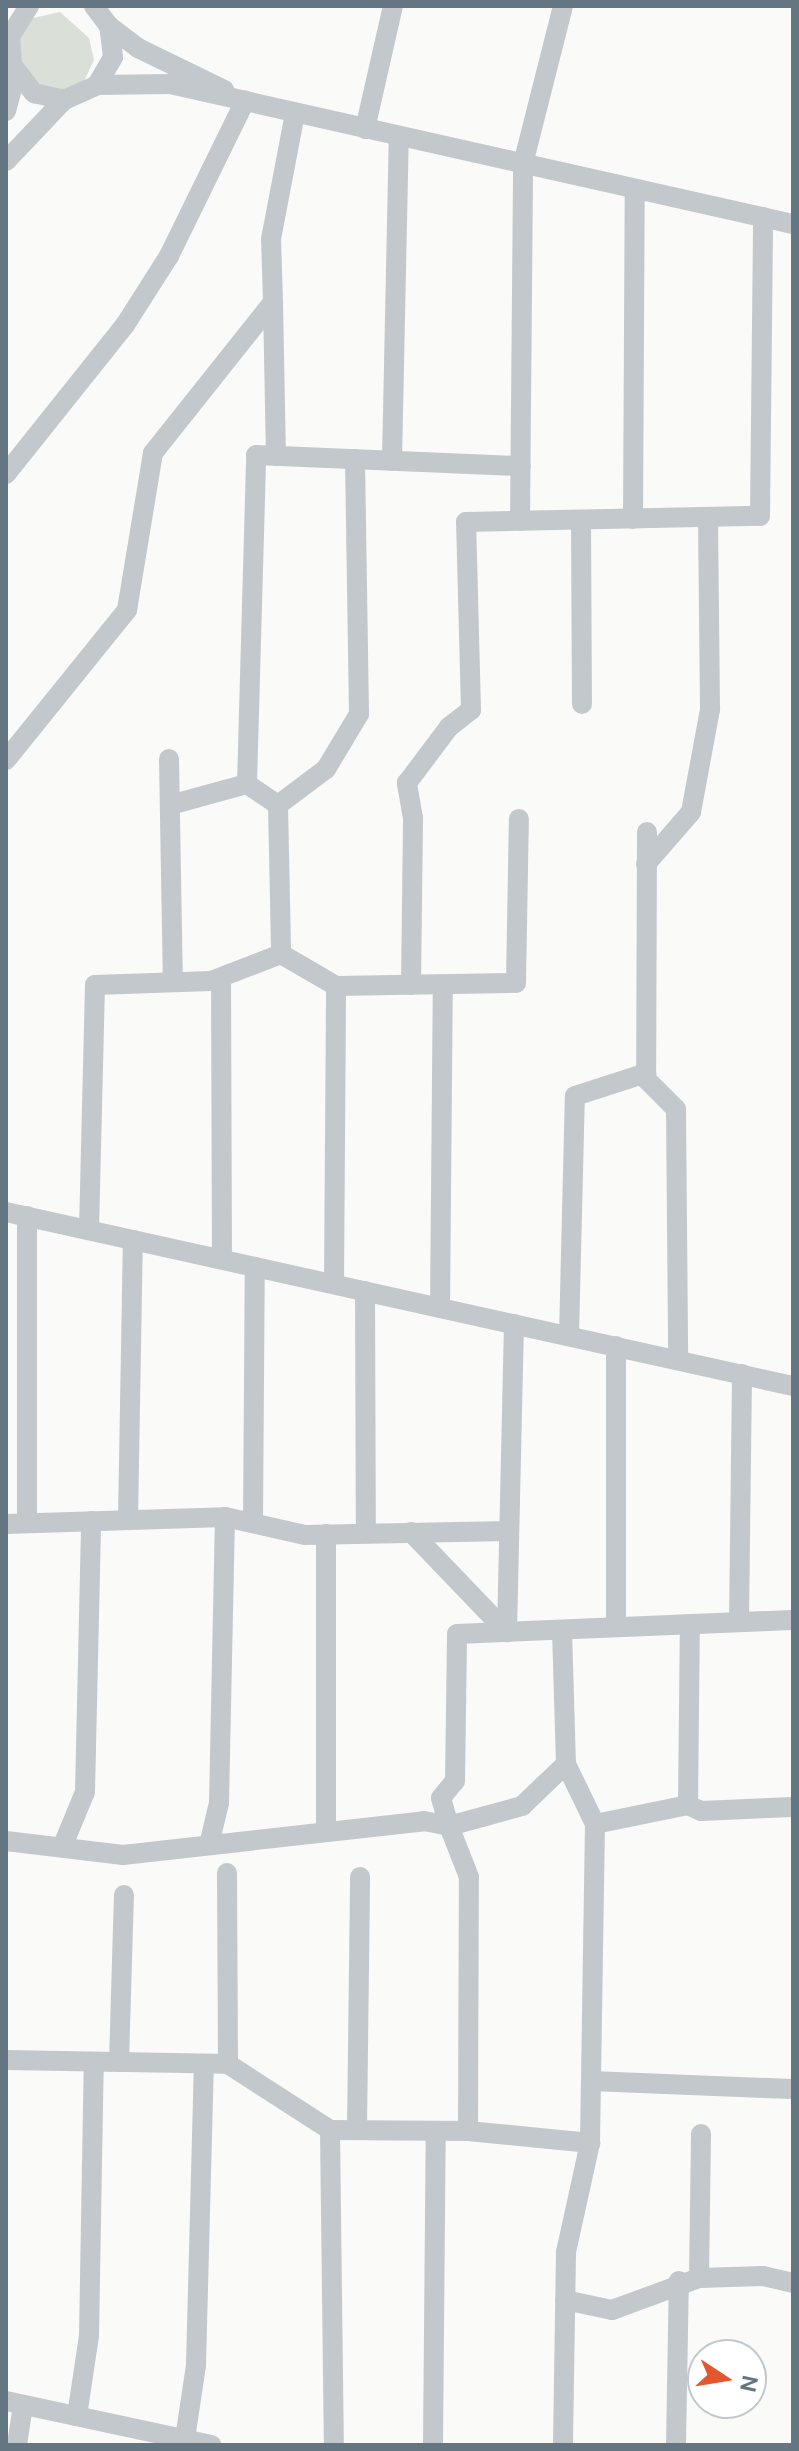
<!DOCTYPE html>
<style>
body{margin:0}
#map{position:relative;width:799px;height:2451px;overflow:hidden;background:#fafaf8;font-family:"DM Sans",sans-serif}
div>[style]{position:absolute}
[style*='--x']{left:calc(var(--x)*1px);top:calc(var(--y)*1px);width:calc(var(--w)*1px);rotate:calc(var(--a)*1deg)}
.green>*{inset:0;background:#dadfd7}
.minor>*{height:20px;margin:-10px;padding:0 10px;transform-origin:10px;border-radius:10px;background:#c3c8cc}
span{translate:-50% -50%;white-space:nowrap;text-align:center;line-height:1.15;-webkit-text-stroke:8px #fff;paint-order:stroke}
.frame{position:absolute;inset:0;border:8px solid #657683;pointer-events:none}
.north{position:absolute;left:687px;top:2339px;width:80px;height:80px;box-sizing:border-box;background:#fff;border:2px solid #c1c8cd;border-radius:50%;rotate:102deg;font-size:22px;font-weight:700;line-height:32px;text-align:center;color:#657683}
.north::after{content:'';display:block;margin:auto;width:28px;height:36px;background:#e4572e;clip-path:polygon(50% 0,100% 100%,50% 72%,0 100%)}
</style>
<div id="map">
<div class="green">
<i style="clip-path:polygon(60px 12px,89px 38px,94px 60px,77px 96px,47px 98px,16px 74px,15px 22px)"></i>
</div>
<div class="minor">
<i style="--x:29;--y:6;--w:36;--a:122"></i>
<i style="--x:10;--y:36;--w:29;--a:86"></i>
<i style="--x:12;--y:65;--w:36;--a:52"></i>
<i style="--x:34;--y:93;--w:31;--a:13"></i>
<i style="--x:64;--y:100;--w:36;--a:-24"></i>
<i style="--x:97;--y:85;--w:32;--a:-60"></i>
<i style="--x:113;--y:57;--w:31;--a:-97"></i>
<i style="--x:109;--y:26;--w:25;--a:-127"></i>
<i style="--x:109;--y:26;--w:36;--a:37"></i>
<i style="--x:138;--y:48;--w:96;--a:26"></i>
<i style="--x:97;--y:85;--w:73;--a:-0.8"></i>
<i style="--x:170;--y:84;--w:639;--a:12.67"></i>
<i style="--x:6;--y:111;--w:38;--a:-75"></i>
<i style="--x:365;--y:129;--w:126;--a:-77.2"></i>
<i style="--x:6;--y:161;--w:84;--a:-46.4"></i>
<i style="--x:273;--y:302;--w:154;--a:88.9"></i>
<i style="--x:392;--y:461;--w:324;--a:-88.8"></i>
<i style="--x:6;--y:474;--w:191;--a:-51.4"></i>
<i style="--x:125;--y:325;--w:82;--a:-57.5"></i>
<i style="--x:169;--y:256;--w:173;--a:-63.9"></i>
<i style="--x:633;--y:519;--w:330;--a:-89.7"></i>
<i style="--x:581;--y:520;--w:184;--a:89.7"></i>
<i style="--x:520;--y:521;--w:357;--a:-89.5"></i>
<i style="--x:523;--y:164;--w:163;--a:-75.8"></i>
<i style="--x:169;--y:759;--w:223;--a:89"></i>
<i style="--x:6;--y:760;--w:193;--a:-51.1"></i>
<i style="--x:127;--y:610;--w:159;--a:-80.6"></i>
<i style="--x:153;--y:453;--w:193;--a:-51.5"></i>
<i style="--x:273;--y:302;--w:63;--a:-91.8"></i>
<i style="--x:271;--y:239;--w:128;--a:-79.2"></i>
<i style="--x:247;--y:784;--w:329;--a:-88.4"></i>
<i style="--x:256;--y:455;--w:265;--a:2.4"></i>
<i style="--x:247;--y:784;--w:37;--a:34"></i>
<i style="--x:278;--y:805;--w:60;--a:-36.9"></i>
<i style="--x:326;--y:769;--w:64;--a:-59"></i>
<i style="--x:359;--y:714;--w:255;--a:-90.9"></i>
<i style="--x:170;--y:805;--w:80;--a:-15.3"></i>
<i style="--x:278;--y:805;--w:149;--a:88.8"></i>
<i style="--x:647;--y:832;--w:247;--a:90.2"></i>
<i style="--x:646;--y:1079;--w:42;--a:45"></i>
<i style="--x:676;--y:1109;--w:251;--a:89.5"></i>
<i style="--x:646;--y:864;--w:69;--a:-49.1"></i>
<i style="--x:691;--y:812;--w:105;--a:-79.5"></i>
<i style="--x:710;--y:709;--w:192;--a:-90.6"></i>
<i style="--x:221;--y:978;--w:281;--a:89.8"></i>
<i style="--x:411;--y:985;--w:167;--a:-89.3"></i>
<i style="--x:413;--y:818;--w:36;--a:-100"></i>
<i style="--x:407;--y:783;--w:70;--a:-53.1"></i>
<i style="--x:449;--y:727;--w:28;--a:-38"></i>
<i style="--x:471;--y:710;--w:188;--a:-91.5"></i>
<i style="--x:466;--y:522;--w:294;--a:-1.2"></i>
<i style="--x:760;--y:516;--w:299;--a:-89.4"></i>
<i style="--x:6;--y:1212;--w:806;--a:12.47"></i>
<i style="--x:27;--y:1216;--w:307;--a:90"></i>
<i style="--x:89;--y:1230;--w:245;--a:-88.6"></i>
<i style="--x:95;--y:985;--w:116;--a:-2"></i>
<i style="--x:211;--y:981;--w:75;--a:-21.1"></i>
<i style="--x:281;--y:954;--w:64;--a:30.2"></i>
<i style="--x:336;--y:986;--w:180;--a:-1"></i>
<i style="--x:516;--y:983;--w:164;--a:-89"></i>
<i style="--x:334;--y:1284;--w:298;--a:-89.6"></i>
<i style="--x:365;--y:1291;--w:242;--a:89.8"></i>
<i style="--x:440;--y:1308;--w:323;--a:-89.5"></i>
<i style="--x:569;--y:1336;--w:240;--a:-88.6"></i>
<i style="--x:575;--y:1096;--w:75;--a:-17.9"></i>
<i style="--x:616;--y:1346;--w:281;--a:90"></i>
<i style="--x:128;--y:1520;--w:280;--a:-89"></i>
<i style="--x:253;--y:1523;--w:256;--a:-89.6"></i>
<i style="--x:6;--y:1524;--w:219;--a:-1.8"></i>
<i style="--x:225;--y:1517;--w:82;--a:12.7"></i>
<i style="--x:305;--y:1535;--w:203;--a:-1.1"></i>
<i style="--x:411;--y:1532;--w:139;--a:46.2"></i>
<i style="--x:739;--y:1622;--w:248;--a:-89.3"></i>
<i style="--x:562;--y:1630;--w:134;--a:88.3"></i>
<i style="--x:566;--y:1764;--w:67;--a:64.2"></i>
<i style="--x:595;--y:1824;--w:319;--a:90.9"></i>
<i style="--x:590;--y:2143;--w:112;--a:102.4"></i>
<i style="--x:566;--y:2252;--w:193;--a:90.9"></i>
<i style="--x:507;--y:1632;--w:308;--a:-88.7"></i>
<i style="--x:688;--y:1805;--w:181;--a:-89.4"></i>
<i style="--x:595;--y:1824;--w:95;--a:-11.5"></i>
<i style="--x:688;--y:1805;--w:14;--a:25"></i>
<i style="--x:701;--y:1811;--w:92;--a:-2.5"></i>
<i style="--x:326;--y:1831;--w:297;--a:-90"></i>
<i style="--x:6;--y:1841;--w:118;--a:6.8"></i>
<i style="--x:123;--y:1855;--w:303;--a:-6.4"></i>
<i style="--x:424;--y:1821;--w:25;--a:11"></i>
<i style="--x:449;--y:1826;--w:29;--a:-106"></i>
<i style="--x:441;--y:1798;--w:22;--a:-51"></i>
<i style="--x:455;--y:1781;--w:147;--a:-89.2"></i>
<i style="--x:457;--y:1634;--w:336;--a:-2.4"></i>
<i style="--x:63;--y:1845;--w:57;--a:-67.5"></i>
<i style="--x:85;--y:1792;--w:271;--a:-88.7"></i>
<i style="--x:209;--y:1845;--w:43;--a:-76.6"></i>
<i style="--x:219;--y:1803;--w:286;--a:-88.8"></i>
<i style="--x:227;--y:1873;--w:191;--a:89.7"></i>
<i style="--x:6;--y:2060;--w:222;--a:1"></i>
<i style="--x:228;--y:2064;--w:121;--a:32.9"></i>
<i style="--x:330;--y:2130;--w:138;--a:0.4"></i>
<i style="--x:468;--y:2131;--w:123;--a:5.6"></i>
<i style="--x:119;--y:2062;--w:167;--a:-88.3"></i>
<i style="--x:591;--y:2081;--w:202;--a:2.3"></i>
<i style="--x:330;--y:2130;--w:315;--a:89.3"></i>
<i style="--x:357;--y:2130;--w:253;--a:-89.3"></i>
<i style="--x:468;--y:2131;--w:254;--a:-89.8"></i>
<i style="--x:469;--y:1877;--w:55;--a:-111.4"></i>
<i style="--x:449;--y:1826;--w:76;--a:-15.3"></i>
<i style="--x:522;--y:1806;--w:61;--a:-43.7"></i>
<i style="--x:699;--y:2278;--w:144;--a:-89.2"></i>
<i style="--x:565;--y:2300;--w:48;--a:12"></i>
<i style="--x:612;--y:2310;--w:93;--a:-20.2"></i>
<i style="--x:699;--y:2278;--w:64;--a:-1.8"></i>
<i style="--x:763;--y:2276;--w:31;--a:13"></i>
<i style="--x:6;--y:2401;--w:210;--a:12.1"></i>
<i style="--x:77;--y:2416;--w:81;--a:-81.5"></i>
<i style="--x:89;--y:2336;--w:274;--a:-89"></i>
<i style="--x:185;--y:2439;--w:75;--a:-81.5"></i>
<i style="--x:196;--y:2365;--w:301;--a:-88.5"></i>
<i style="--x:17;--y:2445;--w:40;--a:-81.5"></i>
<i style="--x:433;--y:2445;--w:314;--a:-89.5"></i>
<i style="--x:676;--y:2445;--w:164;--a:-89"></i>
</div>
<div class="frame"></div>
<div class="north">N</div>
</div>
